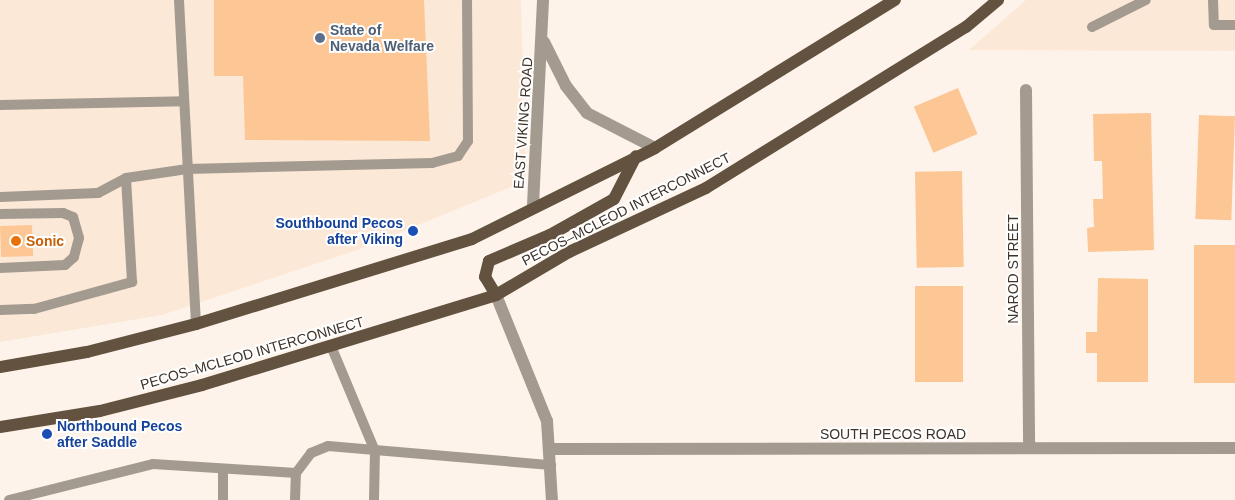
<!DOCTYPE html>
<meta charset="utf-8">
<style>
body{margin:0}
#map{position:relative;width:1235px;height:500px;overflow:hidden;background:#fef3ea;font-family:Helvetica,sans-serif}
div>[style]{position:absolute}
[style*='--x']{left:calc(var(--x)*1px);top:calc(var(--y)*1px);width:calc(var(--w)*1px);rotate:calc(var(--a)*1deg)}
.built>*{inset:0;background:#fce8d7}
.building>*{inset:0;background:#fcc795;transform-origin:0 0}
.service>*{height:10px;margin:-5px;padding:0 5px;transform-origin:5px;border-radius:5px;background:#a49b90}
.minor>*{height:12px;margin:-6px;padding:0 6px;transform-origin:6px;border-radius:6px;background:#a49b90}
.tertiary>*{height:12px;margin:-6px;padding:0 6px;transform-origin:6px;border-radius:6px;background:#a49b90}
.primary>*{height:12px;margin:-6px;padding:0 6px;transform-origin:6px;border-radius:6px;background:#62523f}
.dots>*{width:14px;height:14px;translate:-50% -50%;box-sizing:border-box;border:2px solid #fff;border-radius:50%}
span{translate:-50% -50%;white-space:nowrap;text-align:center;line-height:1.15;-webkit-text-stroke:4px #fff;paint-order:stroke}
.service-label{font-size:14px;color:#4e5e75;font-weight:700}
.left{translate:0 -50%;text-align:left}
.street-label{font-size:14px;color:#3d332a}
.transit-label{font-size:14px;color:#164399;font-weight:700}
.right{translate:-100% -50%;text-align:right}
.food-label{font-size:14px;color:#c56008;font-weight:700}
</style>
<div id="map">
<div class="built">
<i style="clip-path:polygon(0 0,521px 0,526px 181px,357px 250px,162px 315px,0 342px)"></i>
<i style="clip-path:polygon(1026px 0,1235px 0,1235px 51px,969px 50px)"></i>
</div>
<div class="building">
<i style="clip-path:polygon(214px 0,424px 0,430px 141px,245px 140px,243px 76px,214px 76px)"></i>
<i style="left:958px;top:88px;width:50px;height:48px;rotate:67deg"></i>
<i style="clip-path:polygon(1151px 113px,1154px 250px,1088px 252px,1087px 228px,1094px 227px,1093px 199px,1103px 199px,1102px 161px,1094px 161px,1093px 114px)"></i>
<i style="left:1199px;top:115px;width:36px;height:104px;rotate:2deg"></i>
<i style="left:962px;top:171px;width:96px;height:47px;rotate:89deg"></i>
<i style="left:32px;top:225px;width:31px;height:32px;rotate:88deg"></i>
<i style="left:1194px;top:245px;width:41px;height:138px"></i>
<i style="clip-path:polygon(1098px 278px,1148px 279px,1148px 382px,1097px 382px,1097px 353px,1086px 353px,1086px 332px,1097px 332px)"></i>
<i style="left:915px;top:286px;width:48px;height:96px"></i>
</div>
<div class="service">
<i style="--x:179;--y:0;--w:324;--a:87"></i>
<i style="--x:1213;--y:0;--w:25;--a:88"></i>
<i style="--x:1214;--y:25;--w:21;--a:0"></i>
<i style="--x:1092;--y:27;--w:60;--a:-26.6"></i>
<i style="--x:0;--y:105;--w:184;--a:-1.2"></i>
<i style="--x:0;--y:197;--w:98;--a:-2.3"></i>
<i style="--x:98;--y:193;--w:32;--a:-28"></i>
<i style="--x:126;--y:178;--w:62;--a:-8.4"></i>
<i style="--x:187;--y:169;--w:245;--a:-1.4"></i>
<i style="--x:432;--y:163;--w:27;--a:-15"></i>
<i style="--x:458;--y:156;--w:18;--a:-56"></i>
<i style="--x:468;--y:141;--w:141;--a:-90.4"></i>
<i style="--x:0;--y:214;--w:63;--a:-0.9"></i>
<i style="--x:63;--y:213;--w:11;--a:22"></i>
<i style="--x:73;--y:217;--w:22;--a:74"></i>
<i style="--x:79;--y:238;--w:20;--a:105"></i>
<i style="--x:74;--y:257;--w:12;--a:138"></i>
<i style="--x:65;--y:265;--w:65;--a:177.4"></i>
<i style="--x:0;--y:310;--w:34;--a:-2"></i>
<i style="--x:34;--y:309;--w:102;--a:-15.4"></i>
<i style="--x:132;--y:282;--w:104;--a:-93.3"></i>
<i style="--x:331;--y:346;--w:114;--a:67.3"></i>
<i style="--x:375;--y:451;--w:49;--a:91.2"></i>
<i style="--x:223;--y:469;--w:31;--a:90"></i>
<i style="--x:9;--y:500;--w:148;--a:-14"></i>
<i style="--x:153;--y:464;--w:143;--a:3.6"></i>
<i style="--x:295;--y:500;--w:27;--a:-88"></i>
<i style="--x:296;--y:473;--w:25;--a:-53"></i>
<i style="--x:311;--y:453;--w:18;--a:-22"></i>
<i style="--x:328;--y:446;--w:224;--a:4.9"></i>
</div>
<div class="minor">
<i style="--x:1026;--y:90;--w:358;--a:89.5"></i>
</div>
<div class="tertiary">
<i style="--x:544;--y:42;--w:49;--a:63.4"></i>
<i style="--x:566;--y:86;--w:34;--a:52"></i>
<i style="--x:587;--y:113;--w:76;--a:27.2"></i>
<i style="--x:533;--y:205;--w:205;--a:-87.2"></i>
<i style="--x:496;--y:295;--w:136;--a:68"></i>
<i style="--x:547;--y:421;--w:79;--a:86.4"></i>
<i style="--x:550;--y:449;--w:685;--a:-0.08"></i>
</div>
<div class="primary">
<i style="--x:496;--y:295;--w:21;--a:-121"></i>
<i style="--x:485;--y:277;--w:16;--a:-76"></i>
<i style="--x:489;--y:261;--w:66;--a:-23.1"></i>
<i style="--x:550;--y:235;--w:73;--a:-29.4"></i>
<i style="--x:614;--y:199;--w:48;--a:-62.9"></i>
<i style="--x:0;--y:367;--w:88;--a:-9.8"></i>
<i style="--x:87;--y:352;--w:113;--a:-14.4"></i>
<i style="--x:196;--y:324;--w:289;--a:-17.1"></i>
<i style="--x:472;--y:239;--w:204;--a:-26.4"></i>
<i style="--x:655;--y:148;--w:282;--a:-31.7"></i>
<i style="--x:0;--y:427;--w:101;--a:-9.1"></i>
<i style="--x:100;--y:411;--w:105;--a:-14.3"></i>
<i style="--x:202;--y:385;--w:307;--a:-17"></i>
<i style="--x:496;--y:295;--w:85;--a:-30.5"></i>
<i style="--x:569;--y:252;--w:151;--a:-25"></i>
<i style="--x:706;--y:188;--w:306;--a:-31.8"></i>
<i style="--x:966;--y:27;--w:42;--a:-40.2"></i>
</div>
<div class="dots">
<i style="left:320px;top:38px;background:#5c6f8a"></i>
<i style="left:413px;top:231px;background:#1a4fb4"></i>
<i style="left:16px;top:241px;background:#e8710a"></i>
<i style="left:47px;top:434px;background:#1a4fb4"></i>
</div>
<div class="service-label">
<span class="left" style="left:330px;top:38px">State of<br>Nevada Welfare</span>
</div>
<div class="street-label">
<span style="left:523px;top:123px;rotate:-86deg">EAST VIKING ROAD</span>
<span style="left:626px;top:209px;rotate:-27deg">PECOS–MCLEOD INTERCONNECT</span>
<span style="left:1013px;top:269px;rotate:-90deg">NAROD STREET</span>
<span style="left:252px;top:353px;rotate:-16deg">PECOS–MCLEOD INTERCONNECT</span>
<span style="left:893px;top:434px">SOUTH PECOS ROAD</span>
</div>
<div class="transit-label">
<span class="right" style="left:403px;top:231px">Southbound Pecos<br>after Viking</span>
<span class="left" style="left:57px;top:434px">Northbound Pecos<br>after Saddle</span>
</div>
<div class="food-label">
<span class="left" style="left:26px;top:241px">Sonic</span>
</div>
</div>
